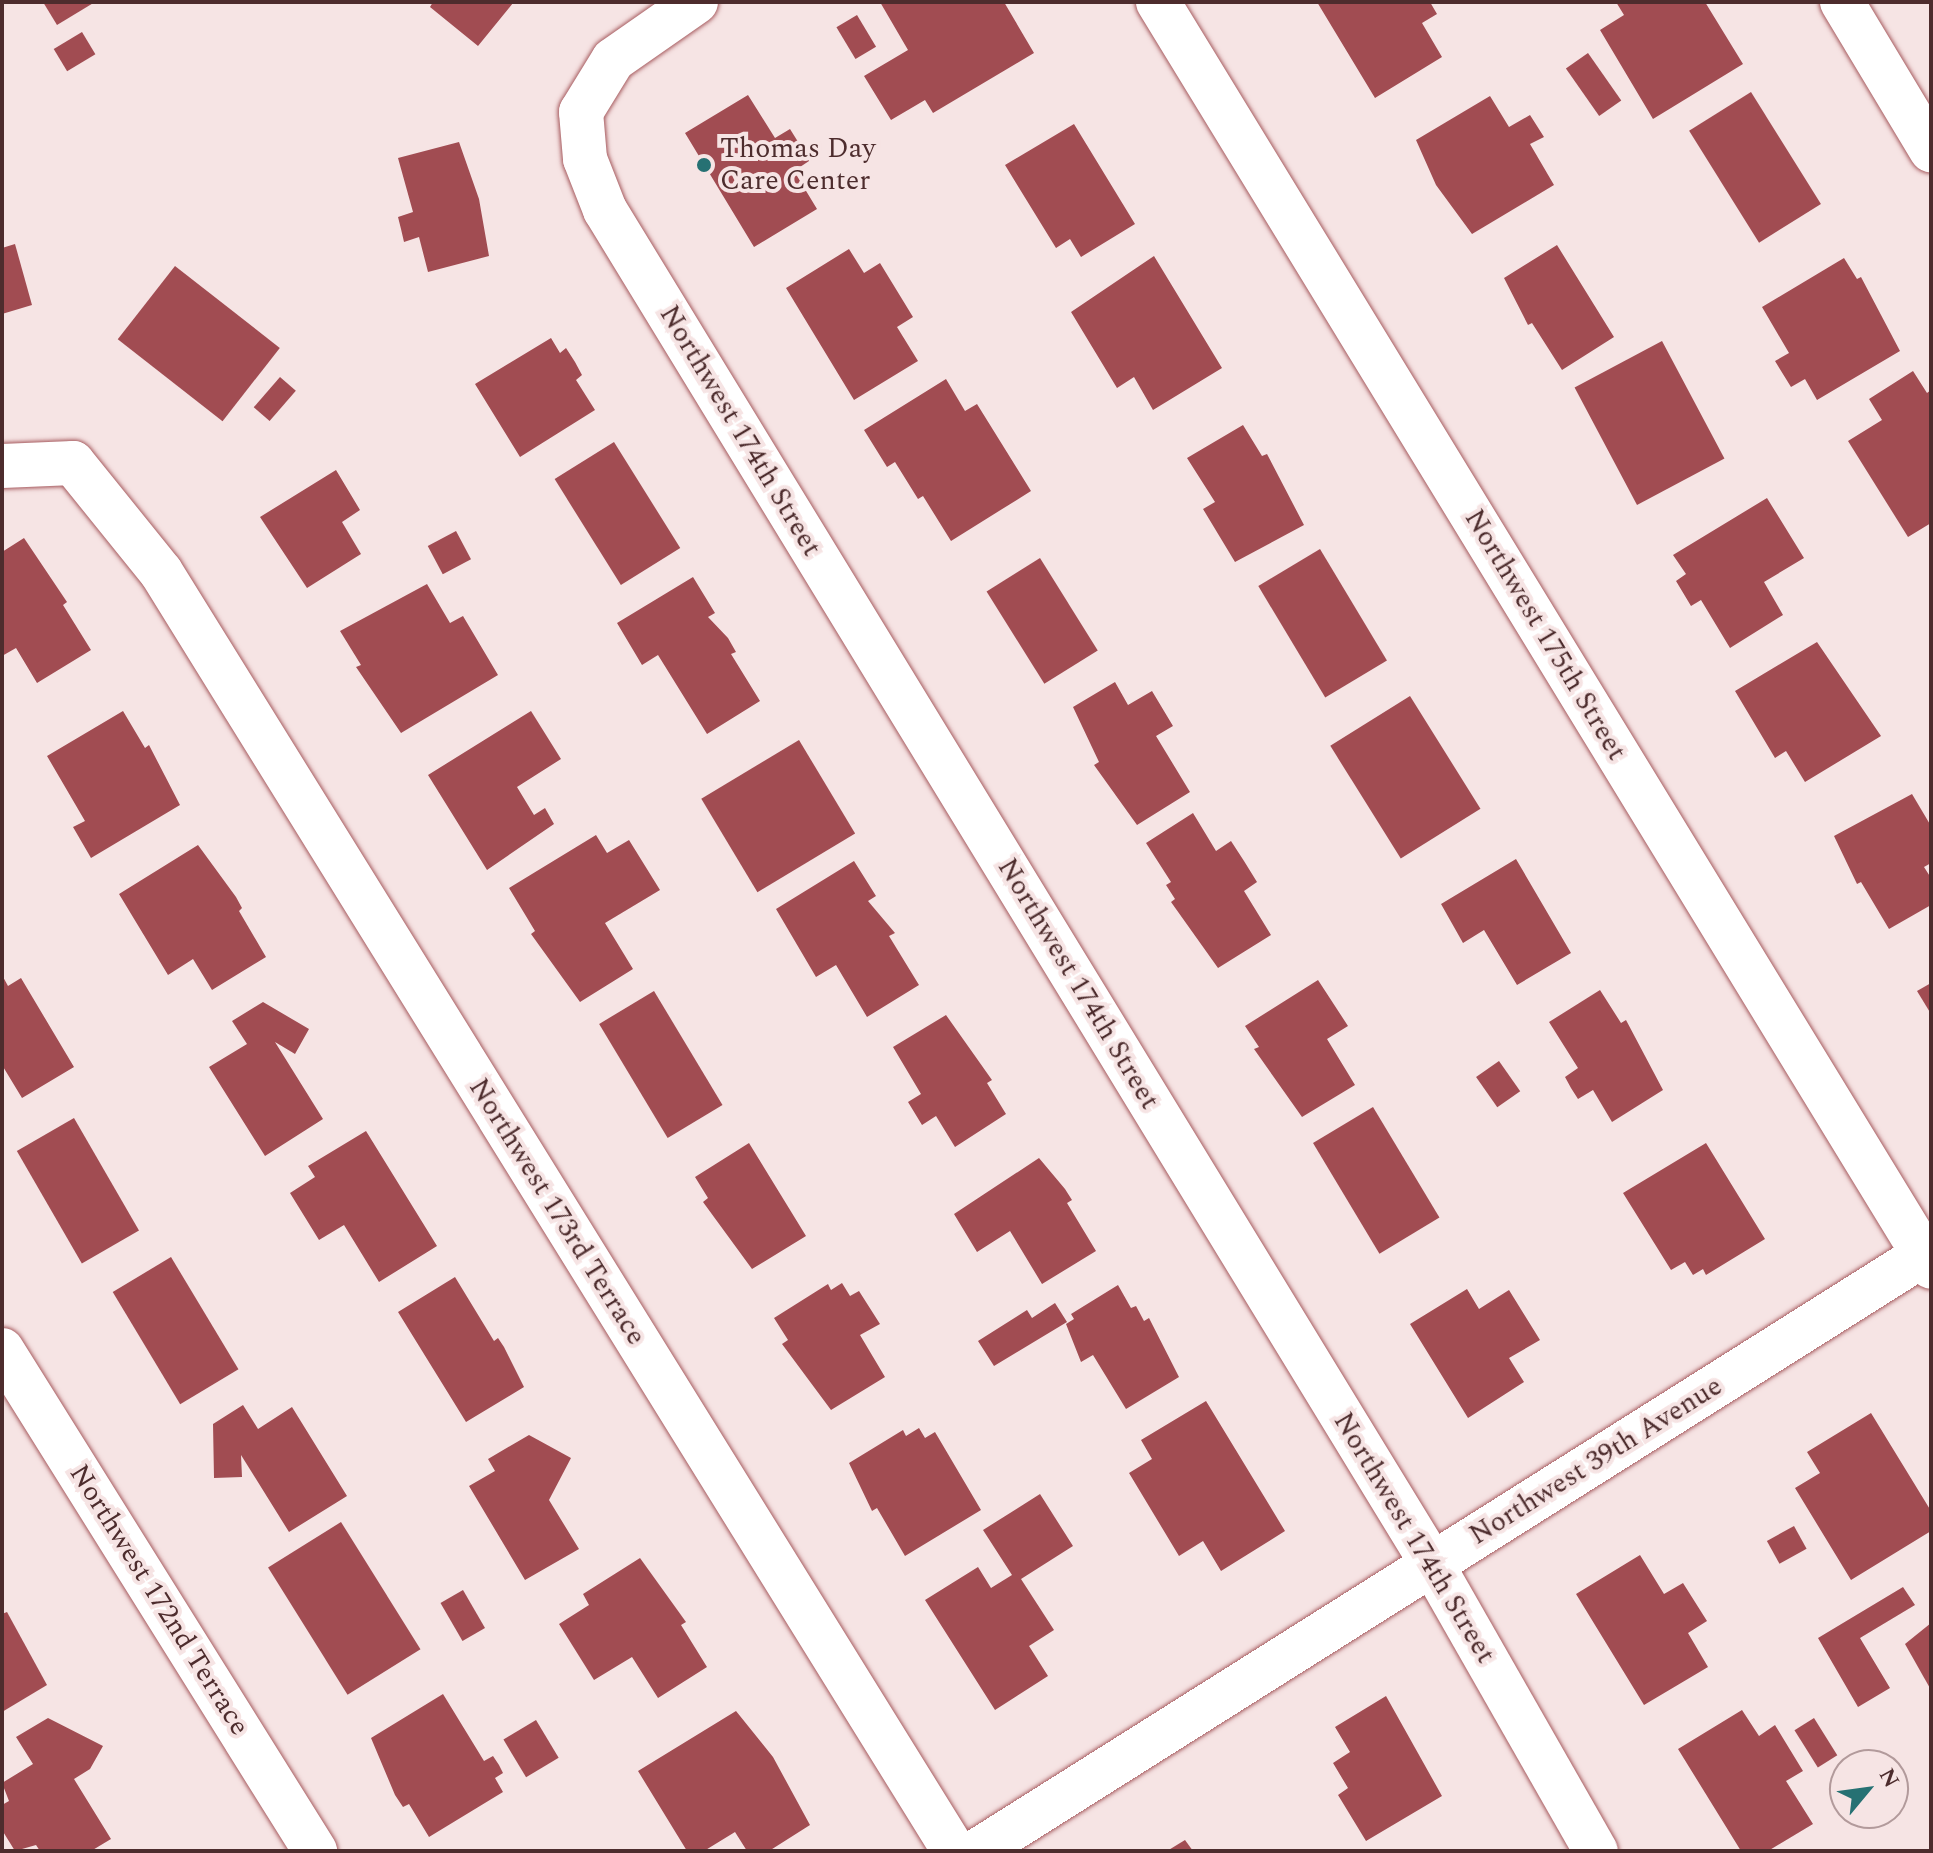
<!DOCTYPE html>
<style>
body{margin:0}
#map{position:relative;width:1933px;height:1853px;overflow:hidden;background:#f6e4e4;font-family:Spectral,serif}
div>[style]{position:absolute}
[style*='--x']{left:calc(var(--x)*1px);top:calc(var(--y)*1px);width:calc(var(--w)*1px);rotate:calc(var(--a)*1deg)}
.building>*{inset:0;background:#a14c52;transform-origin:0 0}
.roads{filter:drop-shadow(0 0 2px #a75c60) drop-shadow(0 0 2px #a75c60)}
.minor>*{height:44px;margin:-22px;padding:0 22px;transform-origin:22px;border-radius:22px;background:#fff}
.dots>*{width:22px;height:22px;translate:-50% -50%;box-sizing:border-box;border:4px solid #f6e4e4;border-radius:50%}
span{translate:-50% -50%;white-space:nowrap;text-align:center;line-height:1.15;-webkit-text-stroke:8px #f6e4e4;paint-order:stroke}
.poi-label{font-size:28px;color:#4d2c2d}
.left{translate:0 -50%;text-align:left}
.street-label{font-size:28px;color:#4d2c2d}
.frame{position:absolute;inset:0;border:4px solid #4d2c2d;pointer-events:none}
.north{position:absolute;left:1829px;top:1749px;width:80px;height:80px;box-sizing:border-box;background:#f6e4e4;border:2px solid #b29a9b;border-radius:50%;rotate:61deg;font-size:22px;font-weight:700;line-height:32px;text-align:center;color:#4d2c2d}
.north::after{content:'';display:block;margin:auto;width:28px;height:36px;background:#267173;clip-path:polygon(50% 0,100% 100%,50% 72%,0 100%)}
</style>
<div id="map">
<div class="building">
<i style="clip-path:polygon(43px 2px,95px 2px,57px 25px)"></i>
<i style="clip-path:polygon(433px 2px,521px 2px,513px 3px,478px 46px,430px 7px)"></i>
<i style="clip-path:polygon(880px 2px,1004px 2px,1034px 53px,933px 113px,925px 100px,891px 120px,864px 76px,908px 50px)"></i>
<i style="clip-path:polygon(1317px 2px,1430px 2px,1437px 14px,1422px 23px,1442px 57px,1375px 98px)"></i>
<i style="clip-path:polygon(1616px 2px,1705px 2px,1743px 64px,1653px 119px,1600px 30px,1624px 15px)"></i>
<i style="left:857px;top:15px;width:37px;height:24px;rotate:59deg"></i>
<i style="left:82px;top:32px;width:26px;height:33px;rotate:59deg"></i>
<i style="left:1588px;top:53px;width:58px;height:27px;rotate:55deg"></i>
<i style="left:1751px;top:92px;width:132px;height:73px;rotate:58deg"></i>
<i style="clip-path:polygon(748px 95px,775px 138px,790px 129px,800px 145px,809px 161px,794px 171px,817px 209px,754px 247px,685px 133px)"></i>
<i style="clip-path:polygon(1490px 96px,1509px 127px,1530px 115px,1544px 137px,1530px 144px,1554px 185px,1472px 234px,1436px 185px,1416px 140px)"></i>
<i style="clip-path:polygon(1074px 124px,1135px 224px,1081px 257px,1070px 239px,1056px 248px,1005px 165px)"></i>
<i style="clip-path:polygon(459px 142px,479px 199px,489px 256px,428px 272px,419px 237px,404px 242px,401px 229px,398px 217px,413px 212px,398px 158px)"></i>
<i style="clip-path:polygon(15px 244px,32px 305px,2px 314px,2px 248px)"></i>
<i style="clip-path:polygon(1557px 245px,1614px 337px,1562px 370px,1532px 323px,1528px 325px,1504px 278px)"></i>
<i style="clip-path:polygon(849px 249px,864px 273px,880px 263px,913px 317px,897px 327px,918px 361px,854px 400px,786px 288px)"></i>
<i style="clip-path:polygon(1154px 256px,1222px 368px,1153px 410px,1134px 377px,1117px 388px,1071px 312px)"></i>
<i style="clip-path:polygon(1844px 258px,1857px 279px,1861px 277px,1900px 351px,1817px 400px,1805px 379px,1791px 387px,1775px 361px,1789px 353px,1762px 307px)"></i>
<i style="left:175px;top:266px;width:133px;height:93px;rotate:38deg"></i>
<i style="clip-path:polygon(551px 338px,560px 353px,566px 348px,575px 362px,582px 375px,576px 380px,595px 410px,520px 457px,475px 384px)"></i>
<i style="left:1662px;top:341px;width:133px;height:99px;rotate:62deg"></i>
<i style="clip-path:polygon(1913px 371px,1927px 393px,1931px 390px,1931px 523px,1908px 537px,1848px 441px,1882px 420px,1869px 399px)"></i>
<i style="left:280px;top:377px;width:21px;height:40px;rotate:41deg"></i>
<i style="clip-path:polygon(946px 379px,965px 411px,977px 404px,1031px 491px,951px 541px,923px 496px,918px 499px,895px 462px,887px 467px,864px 430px)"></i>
<i style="clip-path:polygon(1243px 425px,1262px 456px,1267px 454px,1304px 525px,1235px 562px,1203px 509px,1215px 502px,1187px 458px)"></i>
<i style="left:614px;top:442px;width:125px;height:70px;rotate:58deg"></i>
<i style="clip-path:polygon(336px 470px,360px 510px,342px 522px,361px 554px,307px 588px,260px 517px)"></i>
<i style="clip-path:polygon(1767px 498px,1804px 558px,1764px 582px,1783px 615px,1730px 648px,1701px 600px,1691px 606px,1676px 581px,1686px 574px,1673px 555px)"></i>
<i style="left:456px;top:531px;width:32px;height:32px;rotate:62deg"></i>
<i style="clip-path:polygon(24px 538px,67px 602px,63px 605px,91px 650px,37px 683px,16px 648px,2px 656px,2px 552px)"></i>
<i style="left:1320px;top:549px;width:130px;height:72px;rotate:59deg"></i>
<i style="left:1040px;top:558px;width:109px;height:63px;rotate:58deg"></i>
<i style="clip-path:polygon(693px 577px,715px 613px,708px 617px,728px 638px,736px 652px,731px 654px,760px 701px,707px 734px,658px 655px,642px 665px,617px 623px)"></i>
<i style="clip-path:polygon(427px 584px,450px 623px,463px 616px,498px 675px,401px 733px,356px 667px,361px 665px,340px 631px)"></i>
<i style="clip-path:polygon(1817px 642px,1881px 736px,1805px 782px,1786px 751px,1775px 758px,1735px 691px)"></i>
<i style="clip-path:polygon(1115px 682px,1128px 705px,1152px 691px,1173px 726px,1156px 736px,1190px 792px,1137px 825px,1094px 765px,1099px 762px,1073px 707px)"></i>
<i style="left:1410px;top:696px;width:133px;height:94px;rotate:58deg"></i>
<i style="clip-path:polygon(123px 711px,145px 748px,149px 745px,180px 805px,91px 858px,73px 827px,85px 821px,47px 756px)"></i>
<i style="clip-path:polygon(531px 711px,561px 759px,517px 787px,534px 815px,545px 808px,554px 824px,487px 870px,428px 775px)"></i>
<i style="left:799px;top:740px;width:109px;height:114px;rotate:59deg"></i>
<i style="clip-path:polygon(1912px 794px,1931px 826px,1931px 863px,1924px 867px,1931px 878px,1931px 905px,1889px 929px,1861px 882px,1857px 884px,1834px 836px)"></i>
<i style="clip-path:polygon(1193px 813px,1216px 851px,1231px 841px,1244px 861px,1257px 882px,1244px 891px,1271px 935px,1218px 968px,1171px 902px,1175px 899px,1166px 885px,1171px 882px,1146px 843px)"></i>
<i style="clip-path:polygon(596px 835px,607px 853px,629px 840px,660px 890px,605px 923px,633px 969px,580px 1002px,531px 934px,535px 931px,509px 888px)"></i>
<i style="clip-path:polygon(198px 845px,236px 897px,242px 908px,239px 911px,266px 957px,212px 990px,193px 959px,168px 975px,119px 894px)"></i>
<i style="clip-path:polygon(1516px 859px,1571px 953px,1517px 985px,1484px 930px,1463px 943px,1441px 904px)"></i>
<i style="clip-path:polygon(854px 861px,876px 896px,868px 901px,895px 933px,889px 936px,919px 985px,867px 1017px,836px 965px,816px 977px,776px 909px)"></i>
<i style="clip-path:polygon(2px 975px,8px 986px,21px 978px,74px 1067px,22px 1098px,2px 1065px)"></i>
<i style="clip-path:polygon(1318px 980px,1348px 1026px,1327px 1039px,1355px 1085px,1302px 1117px,1254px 1049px,1259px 1047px,1245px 1026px)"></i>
<i style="clip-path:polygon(1931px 983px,1931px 1014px,1917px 991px)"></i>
<i style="clip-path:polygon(1600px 990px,1621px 1023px,1626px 1020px,1663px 1090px,1612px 1122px,1593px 1090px,1578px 1099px,1571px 1088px,1565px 1077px,1578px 1068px,1549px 1022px)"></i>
<i style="left:654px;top:991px;width:133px;height:64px;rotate:59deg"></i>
<i style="clip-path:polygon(263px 1002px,309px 1029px,295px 1054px,275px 1042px,323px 1119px,265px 1156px,209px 1067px,247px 1044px,232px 1021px)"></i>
<i style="clip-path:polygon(946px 1015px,992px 1080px,987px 1083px,1006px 1114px,955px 1147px,936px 1116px,922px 1125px,908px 1102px,921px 1094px,893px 1047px)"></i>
<i style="left:1499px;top:1061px;width:37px;height:28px;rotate:55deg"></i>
<i style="left:1373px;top:1107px;width:129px;height:70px;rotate:59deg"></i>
<i style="left:74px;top:1118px;width:130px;height:66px;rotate:60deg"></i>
<i style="clip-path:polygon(366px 1131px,437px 1246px,379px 1282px,344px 1225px,319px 1240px,290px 1193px,315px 1177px,308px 1166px)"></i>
<i style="clip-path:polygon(749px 1143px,806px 1236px,752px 1269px,703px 1202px,708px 1198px,695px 1177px)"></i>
<i style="clip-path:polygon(1706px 1143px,1765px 1239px,1706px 1275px,1703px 1269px,1693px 1275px,1685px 1262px,1671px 1270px,1623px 1193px)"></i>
<i style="clip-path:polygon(1039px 1158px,1065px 1189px,1072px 1200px,1067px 1203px,1096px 1251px,1042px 1284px,1010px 1231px,977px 1252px,954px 1214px)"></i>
<i style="left:171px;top:1257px;width:131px;height:68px;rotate:59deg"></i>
<i style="clip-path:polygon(455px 1277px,494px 1341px,498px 1338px,504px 1347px,524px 1387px,466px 1422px,398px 1312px)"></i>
<i style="clip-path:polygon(842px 1283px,850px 1296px,859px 1291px,880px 1324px,860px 1335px,885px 1377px,831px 1410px,782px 1344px,788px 1340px,774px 1318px,828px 1284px,831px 1290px)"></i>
<i style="clip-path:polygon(1118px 1285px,1131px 1308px,1136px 1306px,1144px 1321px,1149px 1318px,1179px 1377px,1126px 1409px,1093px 1355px,1081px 1362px,1066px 1324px,1074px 1319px,1071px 1314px)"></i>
<i style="clip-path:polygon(1467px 1289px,1479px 1309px,1509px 1290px,1540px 1340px,1509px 1358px,1524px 1382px,1468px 1418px,1410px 1324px)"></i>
<i style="clip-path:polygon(1055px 1303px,1067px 1322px,994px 1366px,978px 1341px,1027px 1310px,1032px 1318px)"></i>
<i style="clip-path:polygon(1206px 1401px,1285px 1531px,1221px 1571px,1203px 1541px,1179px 1556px,1129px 1473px,1152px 1459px,1141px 1440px)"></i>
<i style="clip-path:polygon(243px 1405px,258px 1429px,292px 1407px,347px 1496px,289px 1532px,241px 1455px,242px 1477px,214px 1478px,213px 1424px)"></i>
<i style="clip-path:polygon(1871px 1413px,1931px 1511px,1931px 1531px,1851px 1580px,1795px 1488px,1820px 1473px,1807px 1452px)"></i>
<i style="clip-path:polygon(919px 1428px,925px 1438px,935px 1432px,981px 1510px,905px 1556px,877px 1508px,872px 1511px,849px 1463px,903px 1430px,906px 1436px)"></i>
<i style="clip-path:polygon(529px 1435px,571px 1458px,549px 1500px,579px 1549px,525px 1580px,469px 1486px,495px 1471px,488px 1459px)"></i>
<i style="clip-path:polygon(1040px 1494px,1073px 1546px,1021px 1579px,1054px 1630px,1029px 1646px,1048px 1676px,995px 1710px,925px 1600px,978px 1567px,991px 1588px,1012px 1575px,983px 1530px)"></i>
<i style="left:341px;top:1522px;width:150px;height:86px;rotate:58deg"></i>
<i style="left:1794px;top:1526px;width:26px;height:31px;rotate:61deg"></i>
<i style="clip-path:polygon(1640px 1555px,1664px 1594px,1683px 1583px,1707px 1621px,1688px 1633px,1708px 1667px,1644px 1705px,1576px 1594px)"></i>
<i style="clip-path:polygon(640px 1558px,686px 1622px,681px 1625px,707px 1667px,658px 1698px,632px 1657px,594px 1680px,559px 1624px,589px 1605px,583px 1594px)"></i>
<i style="clip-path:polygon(1903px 1587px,1915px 1605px,1860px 1638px,1890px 1688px,1858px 1707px,1818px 1638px)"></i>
<i style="left:463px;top:1590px;width:44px;height:26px;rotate:60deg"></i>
<i style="clip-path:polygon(7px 1612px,47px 1685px,2px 1712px,2px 1614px)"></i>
<i style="clip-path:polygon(1931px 1623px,1931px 1690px,1905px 1644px)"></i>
<i style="clip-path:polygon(443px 1694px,484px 1761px,493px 1756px,499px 1765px,503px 1773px,495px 1778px,503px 1792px,429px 1837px,409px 1804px,403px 1807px,395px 1795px,371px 1738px)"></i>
<i style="clip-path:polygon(1386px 1696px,1442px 1796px,1366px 1841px,1338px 1795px,1348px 1788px,1333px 1763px,1350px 1752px,1335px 1727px)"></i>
<i style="clip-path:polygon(1742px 1710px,1759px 1736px,1775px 1725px,1803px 1771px,1786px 1781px,1813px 1824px,1768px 1851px,1741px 1851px,1678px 1749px)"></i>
<i style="clip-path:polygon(736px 1711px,773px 1757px,810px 1825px,769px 1851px,747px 1851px,735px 1832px,704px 1851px,687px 1851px,638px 1771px)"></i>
<i style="clip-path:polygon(48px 1718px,103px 1746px,90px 1769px,74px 1779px,111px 1839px,91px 1851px,40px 1851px,36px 1845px,15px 1851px,2px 1830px,2px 1805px,9px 1801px,2px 1783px,33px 1764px,16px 1737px)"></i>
<i style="left:1814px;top:1718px;width:44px;height:23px;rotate:58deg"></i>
<i style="left:536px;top:1720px;width:44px;height:38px;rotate:59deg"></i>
<i style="clip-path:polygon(1185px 1840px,1193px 1851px,1167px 1851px)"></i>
</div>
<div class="roads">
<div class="minor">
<i style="--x:696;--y:2;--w:101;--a:145.1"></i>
<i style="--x:613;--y:60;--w:61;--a:121.6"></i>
<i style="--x:581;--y:112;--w:47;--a:85.1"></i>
<i style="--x:585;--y:159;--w:55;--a:68.6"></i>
<i style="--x:605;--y:210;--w:1587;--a:58.58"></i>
<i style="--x:1432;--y:1564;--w:331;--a:60.3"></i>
<i style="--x:1158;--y:2;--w:1482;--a:58.57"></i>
<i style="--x:1842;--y:2;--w:173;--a:59"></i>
<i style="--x:2;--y:466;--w:71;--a:-2.4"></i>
<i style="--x:73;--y:463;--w:140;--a:51.1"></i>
<i style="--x:161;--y:572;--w:1505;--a:58.2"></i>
<i style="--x:2;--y:1350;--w:591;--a:58"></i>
<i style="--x:977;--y:1851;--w:1128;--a:-32.21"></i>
</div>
</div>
<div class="dots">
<i style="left:704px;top:165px;background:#267173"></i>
</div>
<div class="poi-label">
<span class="left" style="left:720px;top:165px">Thomas Day<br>Care Center</span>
</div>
<div class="street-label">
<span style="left:740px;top:431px;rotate:59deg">Northwest 174th Street</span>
<span style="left:1545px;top:635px;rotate:59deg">Northwest 175th Street</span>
<span style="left:1078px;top:984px;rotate:59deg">Northwest 174th Street</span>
<span style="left:557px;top:1212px;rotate:58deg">Northwest 173rd Terrace</span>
<span style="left:1596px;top:1461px;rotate:-32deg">Northwest 39th Avenue</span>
<span style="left:1414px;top:1538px;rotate:59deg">Northwest 174th Street</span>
<span style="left:159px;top:1600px;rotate:58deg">Northwest 172nd Terrace</span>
</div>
<div class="frame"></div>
<div class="north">N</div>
</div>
